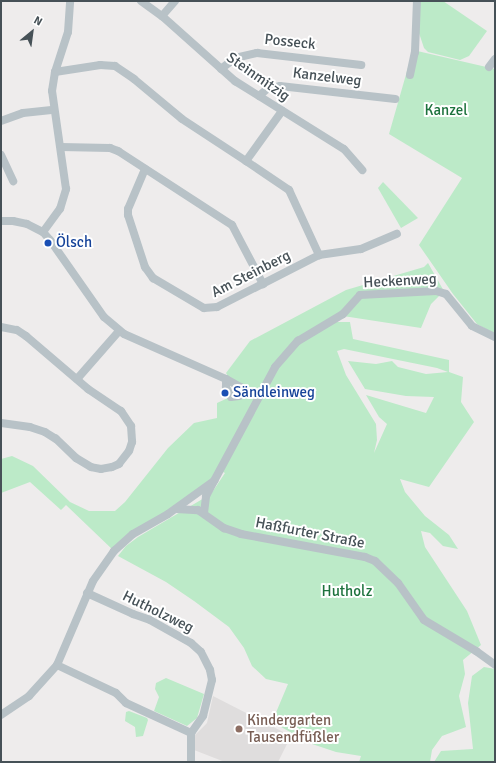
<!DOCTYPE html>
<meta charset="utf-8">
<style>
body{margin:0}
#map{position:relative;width:496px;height:763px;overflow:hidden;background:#eeecec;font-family:Signika,sans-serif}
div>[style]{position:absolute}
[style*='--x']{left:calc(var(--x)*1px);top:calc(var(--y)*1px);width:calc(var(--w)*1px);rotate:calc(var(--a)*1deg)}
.education>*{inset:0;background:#dfdddd}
.green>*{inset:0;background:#bceac8}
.minor>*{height:8px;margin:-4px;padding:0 4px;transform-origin:4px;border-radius:4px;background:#b8c2c7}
.dots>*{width:11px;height:11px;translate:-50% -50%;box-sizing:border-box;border:2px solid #fff;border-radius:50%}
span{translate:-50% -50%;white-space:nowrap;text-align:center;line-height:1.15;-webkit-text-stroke:4px #fff;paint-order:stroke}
.street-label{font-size:15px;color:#465157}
.park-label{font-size:15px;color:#1d723d}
.transit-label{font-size:15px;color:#164399}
.left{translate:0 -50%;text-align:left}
.education-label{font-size:15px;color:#785e54}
.frame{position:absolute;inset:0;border:2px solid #465157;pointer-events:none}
.north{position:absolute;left:12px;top:12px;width:40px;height:40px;-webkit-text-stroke:3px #fff;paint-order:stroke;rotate:29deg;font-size:11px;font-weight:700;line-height:16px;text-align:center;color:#465157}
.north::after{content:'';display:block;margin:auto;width:14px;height:18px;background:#465157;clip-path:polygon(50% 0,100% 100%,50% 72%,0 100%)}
</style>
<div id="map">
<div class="education">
<i style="clip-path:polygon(213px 696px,291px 736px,278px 762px,225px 762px,194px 750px,195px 735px,207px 723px)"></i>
</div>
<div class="green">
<i style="clip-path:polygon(420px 1px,443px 1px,487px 31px,469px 56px,460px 60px,428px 52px,424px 48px,418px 30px)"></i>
<i style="clip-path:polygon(413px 50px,495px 69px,495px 334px,477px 324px,453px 294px,419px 245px,462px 178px,389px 134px)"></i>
<i style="clip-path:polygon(383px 182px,418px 218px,401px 228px,378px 188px)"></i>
<i style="clip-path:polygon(evenodd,428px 263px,445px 293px,365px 294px,336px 322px,350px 322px,353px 339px,449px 360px,449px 372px,463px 377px,461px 402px,474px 422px,429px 487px,400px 479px,405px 492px,425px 516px,449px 535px,458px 549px,443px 546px,430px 533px,421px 531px,425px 547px,467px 611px,481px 645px,463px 660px,465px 674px,459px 696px,466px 727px,442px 736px,432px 750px,430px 762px,359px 762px,361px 756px,336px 752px,312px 744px,272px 722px,288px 684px,266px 679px,252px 666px,244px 648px,229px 627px,194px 601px,166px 582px,118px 556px,126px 546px,138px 537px,211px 494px,225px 473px,221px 471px,214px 481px,114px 551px,66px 505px,61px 510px,30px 482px,1px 493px,1px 459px,12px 456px,33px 466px,70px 502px,89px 511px,115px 511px,125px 502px,168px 448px,194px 423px,217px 418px,217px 403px,241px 392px,258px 397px,297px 339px,257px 392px,230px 379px,226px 373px,250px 341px,346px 290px,424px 267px,428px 263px,344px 349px,437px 368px,448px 372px,426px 374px,398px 367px,392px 361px,376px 364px,348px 361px,365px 389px,406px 396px,434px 397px,426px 413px,366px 395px,379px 417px,387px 424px,374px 453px,377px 440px,376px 424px,346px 375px,337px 351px,344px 349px)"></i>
<i style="clip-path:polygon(429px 294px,440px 295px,431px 304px,421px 328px,343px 316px,363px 297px)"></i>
<i style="clip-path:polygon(484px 667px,495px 669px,495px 762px,434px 762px,441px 751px,473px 749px,468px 703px,472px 676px)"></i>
<i style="clip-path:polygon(166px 678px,204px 694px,197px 718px,187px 726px,154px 711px,159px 697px,155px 689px,156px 683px)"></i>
<i style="clip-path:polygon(129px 711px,147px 718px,148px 720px,143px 736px,136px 737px,135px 727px,125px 721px,126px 712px)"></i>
</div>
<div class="minor">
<i style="--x:141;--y:1;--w:26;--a:36"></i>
<i style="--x:162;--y:16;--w:98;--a:41.7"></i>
<i style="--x:235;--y:81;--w:128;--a:32"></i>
<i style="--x:344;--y:149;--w:28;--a:49"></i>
<i style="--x:162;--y:16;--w:20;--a:-49"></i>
<i style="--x:489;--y:67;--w:10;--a:-53"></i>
<i style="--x:221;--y:69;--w:18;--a:-38"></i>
<i style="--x:235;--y:58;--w:23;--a:-13"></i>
<i style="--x:257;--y:53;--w:105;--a:6.6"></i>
<i style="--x:55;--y:72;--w:46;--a:-8.8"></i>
<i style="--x:100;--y:65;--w:15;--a:4"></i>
<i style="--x:115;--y:66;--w:23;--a:34"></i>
<i style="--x:134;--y:79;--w:62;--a:39.8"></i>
<i style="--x:182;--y:119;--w:77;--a:33.3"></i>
<i style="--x:246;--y:161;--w:62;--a:-54.2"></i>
<i style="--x:410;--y:75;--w:24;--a:-78"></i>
<i style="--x:415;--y:52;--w:51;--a:-87.8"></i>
<i style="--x:259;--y:96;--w:11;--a:-41"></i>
<i style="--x:267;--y:89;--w:13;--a:-13"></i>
<i style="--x:280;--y:86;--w:116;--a:6.4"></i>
<i style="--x:1;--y:121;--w:23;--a:-20"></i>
<i style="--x:23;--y:113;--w:31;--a:-6"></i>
<i style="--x:61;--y:147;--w:49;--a:1.2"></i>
<i style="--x:110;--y:148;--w:9;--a:21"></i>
<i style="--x:118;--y:151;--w:136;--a:33"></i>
<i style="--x:232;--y:225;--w:67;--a:62.3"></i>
<i style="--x:1;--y:155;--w:29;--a:65"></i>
<i style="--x:246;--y:161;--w:52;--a:34"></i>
<i style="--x:289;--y:190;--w:72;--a:65.2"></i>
<i style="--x:319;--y:255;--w:42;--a:-8.1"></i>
<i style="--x:361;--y:249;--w:39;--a:-23"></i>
<i style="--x:145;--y:169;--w:43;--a:113"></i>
<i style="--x:128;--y:209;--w:6;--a:90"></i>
<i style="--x:128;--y:215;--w:55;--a:71.9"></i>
<i style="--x:145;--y:267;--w:14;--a:54"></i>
<i style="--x:153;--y:278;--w:59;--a:30.5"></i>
<i style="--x:204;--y:308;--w:13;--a:-4"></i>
<i style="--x:217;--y:307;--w:114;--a:-27"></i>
<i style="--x:1;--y:221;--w:12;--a:0"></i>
<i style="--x:13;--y:221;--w:14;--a:12"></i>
<i style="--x:27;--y:224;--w:18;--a:27"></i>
<i style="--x:43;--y:232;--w:11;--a:49"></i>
<i style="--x:50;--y:240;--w:94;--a:55"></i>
<i style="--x:104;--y:317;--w:26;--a:40"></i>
<i style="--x:124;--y:334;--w:111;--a:23.8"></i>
<i style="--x:226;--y:379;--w:37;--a:29"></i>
<i style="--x:43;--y:232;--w:29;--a:-54"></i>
<i style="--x:60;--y:209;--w:21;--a:-73"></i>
<i style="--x:66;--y:189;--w:99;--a:-98.1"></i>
<i style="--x:52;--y:91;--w:19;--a:-81"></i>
<i style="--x:55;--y:72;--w:42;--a:-72"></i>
<i style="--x:68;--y:32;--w:31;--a:-86"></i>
<i style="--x:1;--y:327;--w:16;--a:11"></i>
<i style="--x:17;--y:330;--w:11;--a:34"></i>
<i style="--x:26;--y:336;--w:82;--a:40.5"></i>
<i style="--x:88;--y:389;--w:40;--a:34"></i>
<i style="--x:121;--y:411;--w:18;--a:56"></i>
<i style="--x:131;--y:426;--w:16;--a:86"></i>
<i style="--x:132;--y:442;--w:9;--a:108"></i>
<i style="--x:129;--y:451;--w:16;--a:128"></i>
<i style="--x:119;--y:464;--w:8;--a:157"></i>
<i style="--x:112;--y:467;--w:11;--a:170"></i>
<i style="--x:101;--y:469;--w:10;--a:-169"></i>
<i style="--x:91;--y:467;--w:17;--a:-149"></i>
<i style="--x:76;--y:458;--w:28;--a:-136"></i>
<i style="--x:56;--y:439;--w:13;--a:-148"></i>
<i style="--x:45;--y:432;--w:16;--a:-162"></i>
<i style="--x:30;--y:427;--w:29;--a:-172"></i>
<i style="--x:77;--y:379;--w:64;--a:-48.8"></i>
<i style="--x:226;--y:379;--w:8;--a:90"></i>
<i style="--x:226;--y:387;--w:11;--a:63"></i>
<i style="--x:231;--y:397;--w:8;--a:-7"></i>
<i style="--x:239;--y:396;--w:9;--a:-77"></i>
<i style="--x:176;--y:509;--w:22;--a:3"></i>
<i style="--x:198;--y:510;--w:32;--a:35"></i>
<i style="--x:224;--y:528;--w:18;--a:19"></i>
<i style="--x:241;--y:534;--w:126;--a:10.5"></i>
<i style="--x:365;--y:557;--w:11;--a:22"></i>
<i style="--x:375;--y:561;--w:32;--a:44"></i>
<i style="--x:398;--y:583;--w:45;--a:54.9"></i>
<i style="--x:424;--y:620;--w:61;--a:30.8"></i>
<i style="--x:476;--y:651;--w:24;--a:36"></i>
<i style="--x:204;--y:513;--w:17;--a:-83"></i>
<i style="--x:206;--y:496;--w:15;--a:-62"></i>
<i style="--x:87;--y:593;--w:51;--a:24.5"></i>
<i style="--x:133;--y:614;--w:18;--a:19"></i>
<i style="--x:150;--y:620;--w:47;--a:29.3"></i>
<i style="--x:191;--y:643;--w:13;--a:42"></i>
<i style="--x:201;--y:652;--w:20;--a:63"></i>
<i style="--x:210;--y:670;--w:10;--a:79"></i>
<i style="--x:212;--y:680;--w:37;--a:104"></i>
<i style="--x:203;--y:716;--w:21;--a:125"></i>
<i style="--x:191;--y:733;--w:29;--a:90"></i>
<i style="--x:57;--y:665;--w:65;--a:25.4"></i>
<i style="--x:116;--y:693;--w:14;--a:45"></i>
<i style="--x:126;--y:703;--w:72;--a:24.8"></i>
<i style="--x:1;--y:715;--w:34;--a:-34"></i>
<i style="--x:29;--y:696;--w:42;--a:-47.9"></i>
<i style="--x:57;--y:665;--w:91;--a:-66.8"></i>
<i style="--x:93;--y:581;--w:37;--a:-55"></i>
<i style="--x:114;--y:551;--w:25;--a:-42"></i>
<i style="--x:133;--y:534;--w:40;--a:-29.7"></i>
<i style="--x:168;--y:514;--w:57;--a:-35.7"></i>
<i style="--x:214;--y:481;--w:129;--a:-61.8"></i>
<i style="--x:275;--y:367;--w:35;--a:-49"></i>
<i style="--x:298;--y:341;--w:52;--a:-31"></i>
<i style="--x:343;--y:314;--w:25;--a:-48"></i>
<i style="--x:360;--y:295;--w:76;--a:-3"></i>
<i style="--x:436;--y:291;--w:10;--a:17"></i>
<i style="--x:446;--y:294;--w:41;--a:50.9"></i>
<i style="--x:472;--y:326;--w:25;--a:26"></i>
</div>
<div class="dots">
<i style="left:48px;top:243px;background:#1a4fb4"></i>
<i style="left:225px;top:393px;background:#1a4fb4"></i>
<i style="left:239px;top:729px;background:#8d6e63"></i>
</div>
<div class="street-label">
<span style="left:290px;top:42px;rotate:6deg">Posseck</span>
<span style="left:258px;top:77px;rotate:35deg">Steinmitzig</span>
<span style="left:327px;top:77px;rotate:7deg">Kanzelweg</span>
<span style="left:251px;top:274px;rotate:-27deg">Am Steinberg</span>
<span style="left:400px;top:281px;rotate:-3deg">Heckenweg</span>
<span style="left:310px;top:533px;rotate:11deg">Haßfurter Straße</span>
<span style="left:158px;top:612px;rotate:26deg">Hutholzweg</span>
</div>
<div class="park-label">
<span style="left:446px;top:111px">Kanzel</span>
<span style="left:347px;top:592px">Hutholz</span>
</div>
<div class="transit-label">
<span class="left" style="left:56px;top:243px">Ölsch</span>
<span class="left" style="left:233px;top:393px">Sändleinweg</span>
</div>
<div class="education-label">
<span class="left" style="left:247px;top:729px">Kindergarten<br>Tausendfüßler</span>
</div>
<div class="frame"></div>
<div class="north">N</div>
</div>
